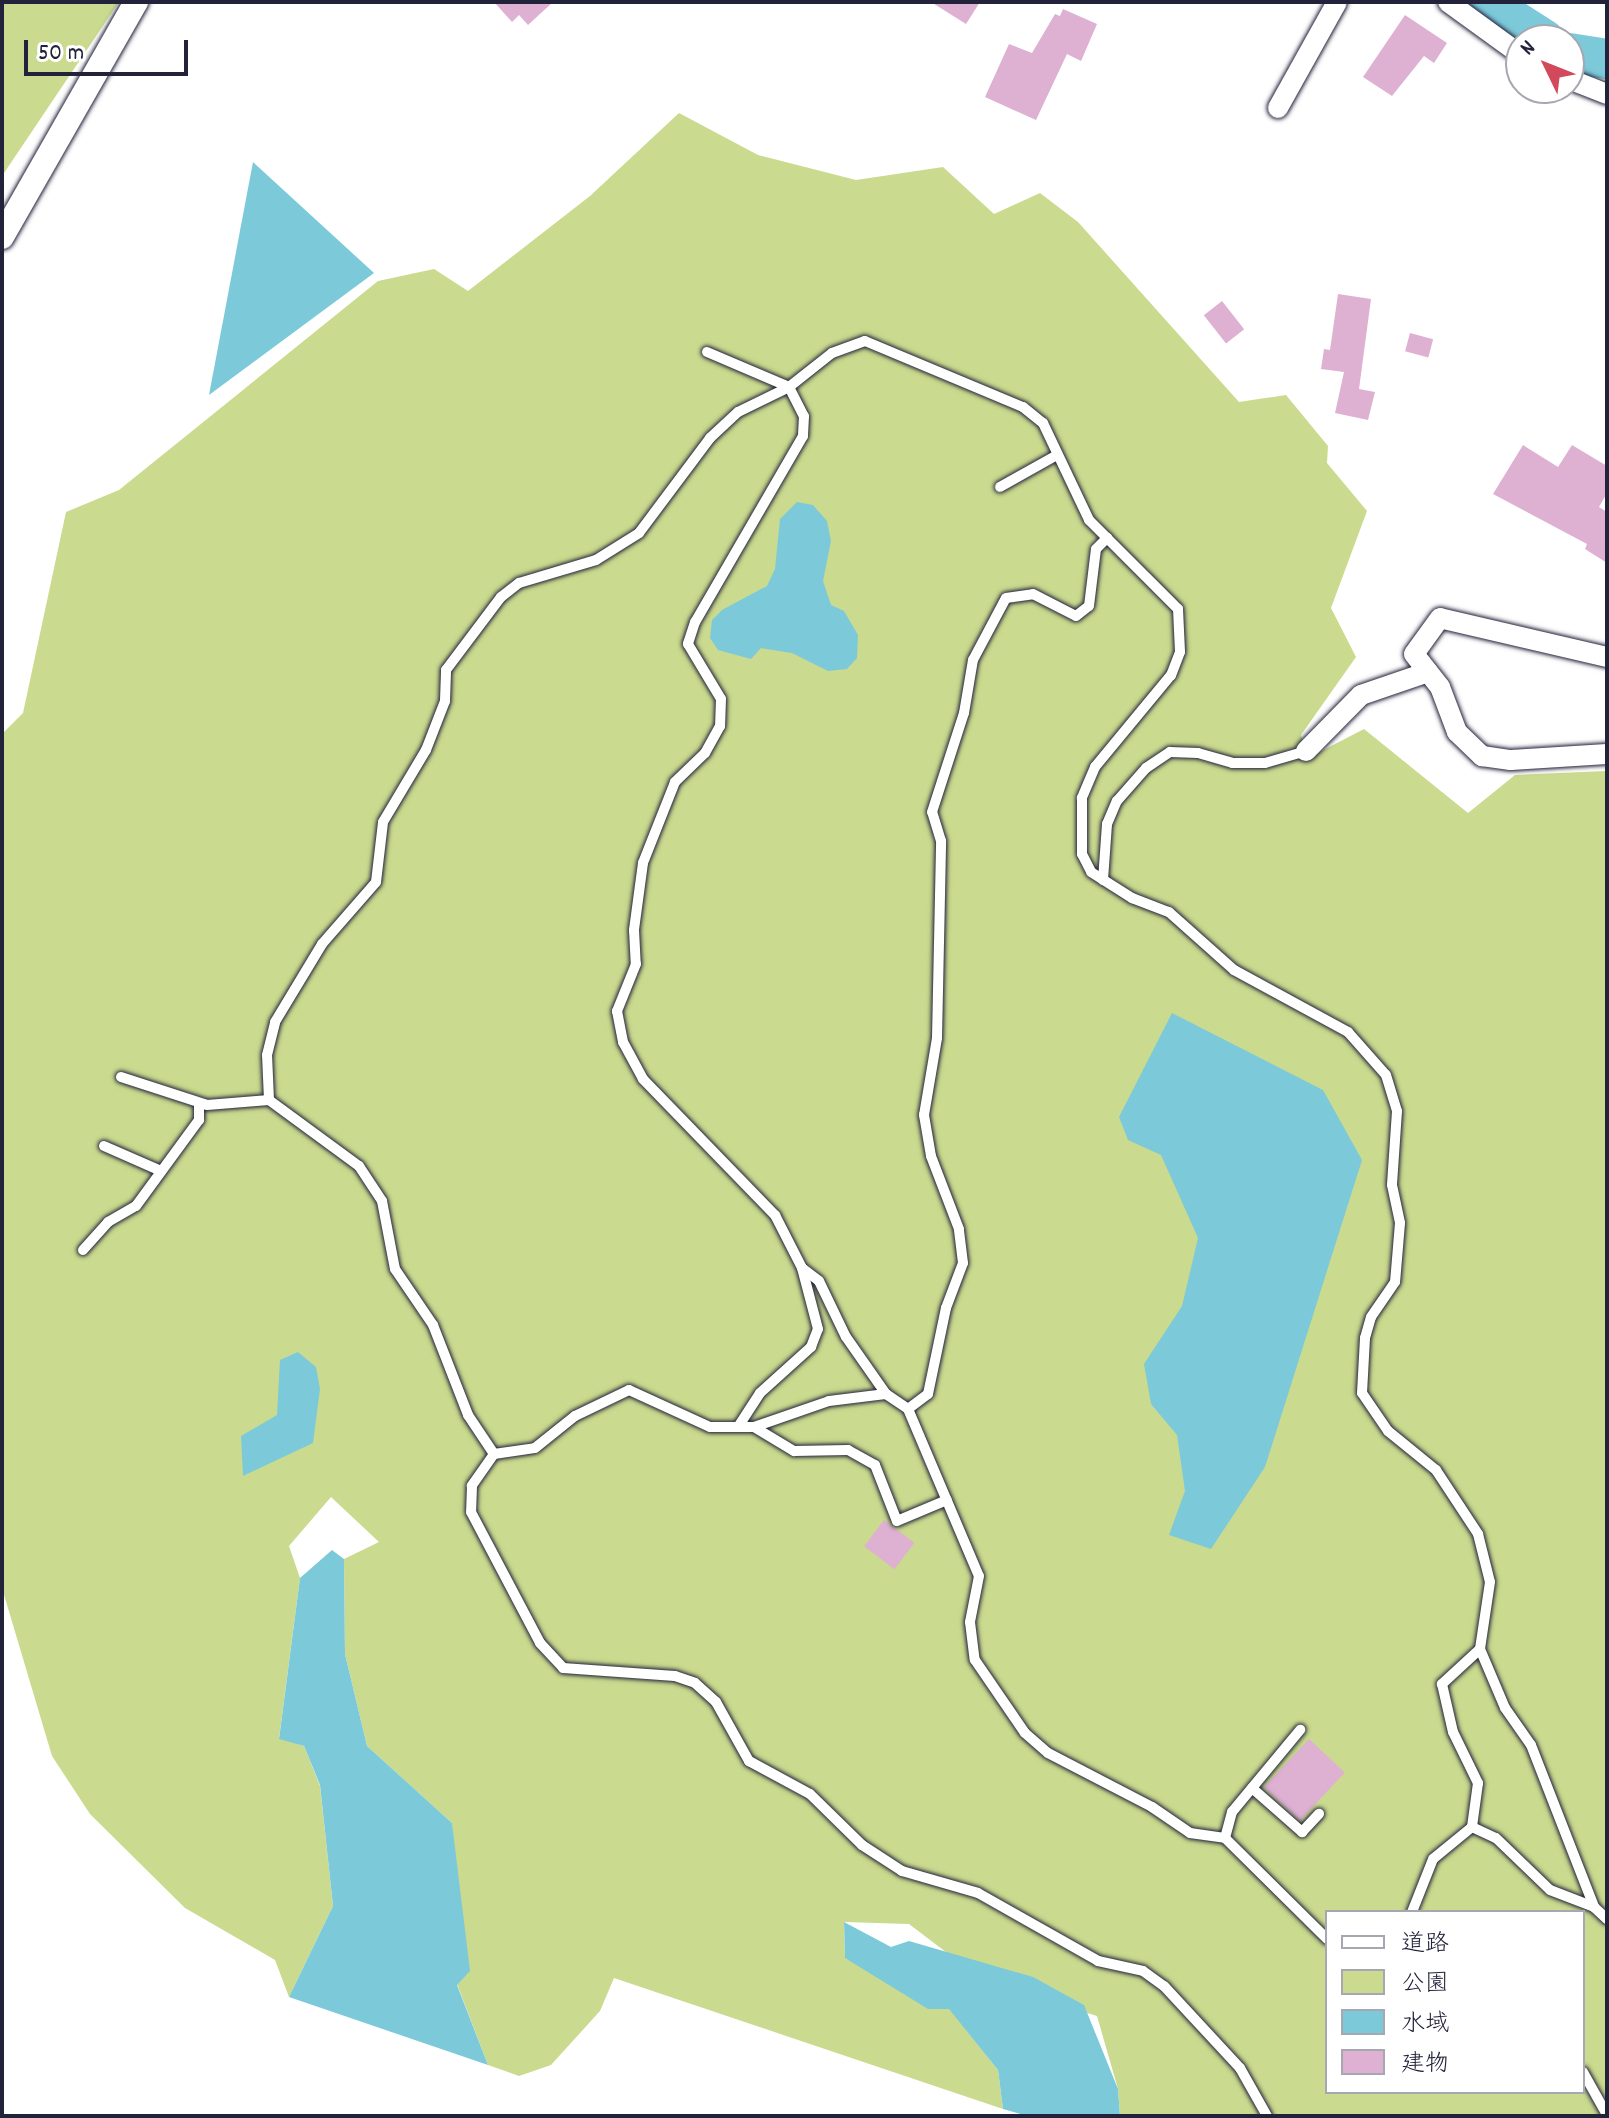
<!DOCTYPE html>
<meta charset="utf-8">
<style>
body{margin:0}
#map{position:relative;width:1609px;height:2118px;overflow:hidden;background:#fff;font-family:Dekko,"Klee One",sans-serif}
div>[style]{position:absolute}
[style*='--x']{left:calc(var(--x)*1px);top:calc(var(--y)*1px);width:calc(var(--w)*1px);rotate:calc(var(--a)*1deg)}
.green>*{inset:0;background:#cada8e}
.water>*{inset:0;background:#7cc9da}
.river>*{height:40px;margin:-20px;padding:0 20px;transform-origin:20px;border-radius:20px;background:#7cc9da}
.building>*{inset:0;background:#deb0d2;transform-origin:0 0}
.roads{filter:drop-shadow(0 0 2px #22223b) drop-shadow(0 0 2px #22223b)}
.service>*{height:10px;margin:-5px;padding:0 5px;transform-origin:5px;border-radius:5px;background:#fff}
.minor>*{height:20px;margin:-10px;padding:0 10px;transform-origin:10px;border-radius:10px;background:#fff}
.tertiary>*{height:24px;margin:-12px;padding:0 12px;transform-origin:12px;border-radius:12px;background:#fff}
span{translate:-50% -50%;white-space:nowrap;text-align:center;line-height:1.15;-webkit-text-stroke:7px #fff;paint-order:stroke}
.frame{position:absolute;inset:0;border:4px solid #22223b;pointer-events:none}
.legend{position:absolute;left:1325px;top:1910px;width:260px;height:184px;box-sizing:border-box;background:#fff;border:2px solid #a7a7b1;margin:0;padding:10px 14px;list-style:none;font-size:24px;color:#22223b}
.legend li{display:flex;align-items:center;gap:16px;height:40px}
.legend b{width:40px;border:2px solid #a7a7b1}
.north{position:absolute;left:1505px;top:24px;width:80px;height:80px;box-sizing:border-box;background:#fff;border:2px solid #a7a7b1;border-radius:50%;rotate:313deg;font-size:22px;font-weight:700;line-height:32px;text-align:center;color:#22223b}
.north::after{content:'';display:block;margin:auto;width:28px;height:36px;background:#d1495b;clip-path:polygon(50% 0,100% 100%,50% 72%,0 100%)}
.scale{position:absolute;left:24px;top:40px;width:164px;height:36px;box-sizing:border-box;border:4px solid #22223b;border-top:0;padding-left:10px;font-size:24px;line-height:28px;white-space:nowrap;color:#22223b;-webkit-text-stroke:6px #fff;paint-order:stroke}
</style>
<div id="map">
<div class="green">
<i style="clip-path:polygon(2px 2px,119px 2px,2px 176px)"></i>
<i style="clip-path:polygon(evenodd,679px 113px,758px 155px,856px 180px,943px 167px,994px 214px,1040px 193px,1078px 222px,1239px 402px,1286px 395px,1328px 446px,1327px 463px,1367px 511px,1331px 608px,1356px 657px,1301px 735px,1308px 758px,1364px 729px,1468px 813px,1515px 775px,1607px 771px,1607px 2116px,1120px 2116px,1118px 2089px,1097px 2016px,984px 1981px,909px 1924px,844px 1922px,845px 1958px,949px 2008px,998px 2070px,1003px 2109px,614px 1978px,600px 2011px,551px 2065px,519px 2076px,488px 2065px,457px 1984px,452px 1823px,367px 1746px,345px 1654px,344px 1559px,379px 1542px,331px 1497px,289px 1546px,300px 1578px,279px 1738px,304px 1746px,320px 1786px,333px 1906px,289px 1997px,275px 1960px,185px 1908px,90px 1814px,52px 1756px,2px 1588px,2px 734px,23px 713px,66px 512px,119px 490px,378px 281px,434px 269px,468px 291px,590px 196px,679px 113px,1327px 1912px,1583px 1912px,1583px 2092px,1327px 2092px,1327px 1912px)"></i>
</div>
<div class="water">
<i style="clip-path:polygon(253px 162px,374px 273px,209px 395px)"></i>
<i style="clip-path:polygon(797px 502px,813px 505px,827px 521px,831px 541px,823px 581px,831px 605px,844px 611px,858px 635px,857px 658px,847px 669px,828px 671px,792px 653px,761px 648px,751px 659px,718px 650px,710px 638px,712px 620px,722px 610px,767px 586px,775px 569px,780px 519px)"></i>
<i style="clip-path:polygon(1172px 1013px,1323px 1090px,1362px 1160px,1265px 1467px,1211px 1549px,1169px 1535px,1185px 1491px,1177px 1435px,1151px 1404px,1144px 1364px,1182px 1306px,1198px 1238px,1161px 1155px,1128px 1140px,1119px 1117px)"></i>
<i style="clip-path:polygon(298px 1352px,316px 1367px,320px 1389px,313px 1443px,243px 1476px,241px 1436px,277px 1415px,280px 1360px)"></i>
<i style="clip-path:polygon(332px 1550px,344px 1559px,345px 1654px,367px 1746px,452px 1823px,470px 1971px,457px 1985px,488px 2065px,289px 1997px,333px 1906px,320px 1785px,304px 1746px,279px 1739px,300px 1578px)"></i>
<i style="clip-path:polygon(844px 1922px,891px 1947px,909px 1941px,1033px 1977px,1084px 2005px,1118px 2089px,1120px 2116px,1028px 2116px,1003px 2109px,998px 2070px,949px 2009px,928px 2009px,845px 1958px)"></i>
</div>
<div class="river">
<i style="--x:1486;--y:2;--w:70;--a:32.8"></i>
<i style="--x:1569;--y:53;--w:38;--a:9"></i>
</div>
<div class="building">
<i style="clip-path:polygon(494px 2px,553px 2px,528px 25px,519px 15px,512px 22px)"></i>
<i style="clip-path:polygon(931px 2px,980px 2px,966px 24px)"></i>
<i style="clip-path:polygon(1063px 9px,1097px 24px,1081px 61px,1067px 54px,1036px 120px,985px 97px,1009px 44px,1032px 53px,1055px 14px,1060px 16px)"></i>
<i style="clip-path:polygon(1405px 15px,1447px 43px,1434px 63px,1424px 56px,1392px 96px,1363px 77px)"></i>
<i style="clip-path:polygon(1338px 294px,1371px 299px,1359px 389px,1375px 392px,1368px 420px,1335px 413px,1344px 372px,1321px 369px,1324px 349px,1330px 350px)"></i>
<i style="left:1222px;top:301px;width:36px;height:23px;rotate:52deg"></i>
<i style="left:1410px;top:333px;width:24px;height:19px;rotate:15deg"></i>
<i style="clip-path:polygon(1523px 445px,1558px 467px,1572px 445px,1607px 466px,1607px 493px,1599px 507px,1607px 512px,1607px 563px,1585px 549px,1587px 544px,1493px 494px)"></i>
<i style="left:884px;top:1520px;width:38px;height:33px;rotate:37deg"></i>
<i style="left:1309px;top:1739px;width:49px;height:66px;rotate:43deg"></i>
</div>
<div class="roads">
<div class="service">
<i style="--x:707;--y:352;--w:89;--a:23.1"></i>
<i style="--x:789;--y:387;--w:33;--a:63"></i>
<i style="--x:804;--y:416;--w:20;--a:93"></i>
<i style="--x:803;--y:436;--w:215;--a:120.1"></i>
<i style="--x:695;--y:622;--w:23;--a:108"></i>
<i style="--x:688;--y:644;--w:64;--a:59"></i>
<i style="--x:721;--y:699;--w:27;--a:92"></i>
<i style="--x:720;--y:726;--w:31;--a:119"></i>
<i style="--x:705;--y:753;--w:42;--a:136"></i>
<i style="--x:675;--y:782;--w:87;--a:111.6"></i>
<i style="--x:643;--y:863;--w:68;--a:97.7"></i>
<i style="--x:634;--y:930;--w:34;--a:87"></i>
<i style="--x:636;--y:964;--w:51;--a:112"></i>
<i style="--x:617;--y:1011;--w:32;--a:79"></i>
<i style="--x:623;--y:1042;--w:42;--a:61.6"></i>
<i style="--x:643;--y:1079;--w:190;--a:45.9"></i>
<i style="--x:775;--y:1215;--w:59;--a:63"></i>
<i style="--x:802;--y:1268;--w:21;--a:37"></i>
<i style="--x:819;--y:1281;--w:62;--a:64.3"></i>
<i style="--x:846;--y:1337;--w:70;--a:54.9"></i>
<i style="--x:1000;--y:487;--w:65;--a:-29.3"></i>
<i style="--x:1103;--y:880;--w:56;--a:-85.9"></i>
<i style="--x:1107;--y:824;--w:25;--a:-67"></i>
<i style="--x:1117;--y:801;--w:44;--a:-48.7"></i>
<i style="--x:1146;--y:768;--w:29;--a:-34"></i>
<i style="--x:1170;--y:752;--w:28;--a:2"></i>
<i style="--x:1198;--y:753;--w:35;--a:16"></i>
<i style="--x:1232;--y:763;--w:33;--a:0"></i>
<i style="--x:1265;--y:763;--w:43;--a:-16.3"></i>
<i style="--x:121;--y:1077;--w:90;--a:18"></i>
<i style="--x:207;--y:1105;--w:62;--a:-4.6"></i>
<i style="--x:269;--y:1100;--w:112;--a:36.3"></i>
<i style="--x:359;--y:1166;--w:42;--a:56.7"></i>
<i style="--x:382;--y:1201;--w:69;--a:79.2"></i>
<i style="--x:395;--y:1269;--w:68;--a:55.8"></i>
<i style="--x:433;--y:1325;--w:97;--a:68.7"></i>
<i style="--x:468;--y:1415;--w:47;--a:56.3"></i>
<i style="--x:494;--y:1454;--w:41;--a:-8.3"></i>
<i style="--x:535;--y:1448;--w:51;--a:-38.7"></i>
<i style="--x:575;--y:1416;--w:60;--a:-25.7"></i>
<i style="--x:629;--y:1390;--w:89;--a:24.6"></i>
<i style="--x:710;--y:1427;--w:44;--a:0"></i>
<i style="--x:754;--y:1427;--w:79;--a:-19.1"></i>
<i style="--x:829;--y:1401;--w:57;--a:-7"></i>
<i style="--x:886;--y:1394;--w:27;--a:34"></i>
<i style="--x:908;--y:1409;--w:181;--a:67"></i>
<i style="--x:979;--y:1576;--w:47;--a:101.1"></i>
<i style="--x:970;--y:1622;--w:38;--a:83"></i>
<i style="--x:975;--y:1660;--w:88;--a:55.6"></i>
<i style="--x:1025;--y:1733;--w:30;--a:41"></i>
<i style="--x:1048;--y:1753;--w:117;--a:27.4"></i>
<i style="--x:1152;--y:1807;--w:46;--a:34.4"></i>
<i style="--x:1190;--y:1833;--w:35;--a:8"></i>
<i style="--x:1225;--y:1838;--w:144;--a:44.7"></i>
<i style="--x:269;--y:1100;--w:45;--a:-92.5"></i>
<i style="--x:267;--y:1055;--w:34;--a:-76"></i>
<i style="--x:275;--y:1022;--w:91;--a:-58.9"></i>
<i style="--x:322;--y:944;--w:82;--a:-48.9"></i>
<i style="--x:376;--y:882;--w:60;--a:-83.3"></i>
<i style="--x:383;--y:822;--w:84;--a:-59.2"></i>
<i style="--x:426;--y:750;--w:53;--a:-68.8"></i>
<i style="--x:445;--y:701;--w:31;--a:-88"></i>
<i style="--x:446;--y:670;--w:91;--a:-53"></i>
<i style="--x:501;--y:597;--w:23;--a:-38"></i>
<i style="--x:519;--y:583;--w:80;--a:-16.6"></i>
<i style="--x:596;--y:560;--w:51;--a:-32.1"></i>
<i style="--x:639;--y:533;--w:119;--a:-53.2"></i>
<i style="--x:710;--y:438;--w:38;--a:-43"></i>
<i style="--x:738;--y:412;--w:57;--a:-26.1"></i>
<i style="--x:789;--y:387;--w:55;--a:-38.3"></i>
<i style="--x:832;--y:353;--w:35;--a:-20"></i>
<i style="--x:865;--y:341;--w:171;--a:22.7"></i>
<i style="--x:1023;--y:407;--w:26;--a:39"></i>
<i style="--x:1043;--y:423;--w:107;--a:64.6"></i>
<i style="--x:1089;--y:520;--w:126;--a:45"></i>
<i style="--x:1178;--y:609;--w:43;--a:87.3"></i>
<i style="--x:1180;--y:652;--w:25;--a:111"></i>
<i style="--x:1171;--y:675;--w:119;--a:129.6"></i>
<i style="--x:1095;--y:767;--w:34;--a:113"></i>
<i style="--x:1082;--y:798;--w:56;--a:90"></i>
<i style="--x:1082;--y:854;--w:20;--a:63"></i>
<i style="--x:1091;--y:872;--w:49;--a:32.4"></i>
<i style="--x:1132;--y:898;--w:40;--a:21"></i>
<i style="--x:1169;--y:912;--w:87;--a:41.7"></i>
<i style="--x:1234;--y:970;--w:130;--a:28.5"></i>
<i style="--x:1348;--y:1032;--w:57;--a:48.5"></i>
<i style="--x:1386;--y:1075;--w:38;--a:73"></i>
<i style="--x:1397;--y:1111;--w:74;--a:93.9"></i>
<i style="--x:1392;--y:1185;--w:39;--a:78"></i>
<i style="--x:1400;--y:1223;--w:59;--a:94.8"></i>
<i style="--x:1395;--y:1282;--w:42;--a:124.4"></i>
<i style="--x:1371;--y:1317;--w:22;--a:106"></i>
<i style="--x:1365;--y:1338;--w:55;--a:93.1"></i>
<i style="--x:1362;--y:1393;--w:46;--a:55.6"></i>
<i style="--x:1388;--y:1431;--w:62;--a:39.1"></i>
<i style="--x:1436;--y:1470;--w:77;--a:56.7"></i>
<i style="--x:1478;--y:1534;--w:49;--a:76"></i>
<i style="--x:1490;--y:1582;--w:68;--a:98.5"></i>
<i style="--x:1480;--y:1649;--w:52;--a:137.4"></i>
<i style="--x:1442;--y:1684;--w:49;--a:77.1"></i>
<i style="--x:1453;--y:1732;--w:57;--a:63.9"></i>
<i style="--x:1478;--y:1783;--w:44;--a:97.8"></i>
<i style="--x:1472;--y:1827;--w:50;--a:140.6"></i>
<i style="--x:1433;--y:1859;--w:57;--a:111.6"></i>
<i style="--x:104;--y:1146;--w:62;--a:23.7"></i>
<i style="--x:83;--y:1250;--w:38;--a:-48"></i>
<i style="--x:108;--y:1222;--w:32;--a:-30"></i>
<i style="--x:136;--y:1206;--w:107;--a:-53.8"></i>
<i style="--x:199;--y:1120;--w:17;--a:-90"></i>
<i style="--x:908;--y:1409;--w:25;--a:-37"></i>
<i style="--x:928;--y:1394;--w:88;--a:-78.2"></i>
<i style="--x:946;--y:1308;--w:48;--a:-69.3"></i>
<i style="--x:963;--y:1263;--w:34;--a:-97"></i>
<i style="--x:959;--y:1229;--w:78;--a:-111"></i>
<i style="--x:931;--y:1156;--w:42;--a:-99.7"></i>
<i style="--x:924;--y:1115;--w:78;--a:-80.4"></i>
<i style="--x:937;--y:1038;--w:197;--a:-88.8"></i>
<i style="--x:941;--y:841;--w:30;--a:-107"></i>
<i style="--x:932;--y:812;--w:104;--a:-72.1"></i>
<i style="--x:964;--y:713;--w:54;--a:-80.4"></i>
<i style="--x:973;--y:660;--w:70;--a:-62"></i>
<i style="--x:1006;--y:598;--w:27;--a:-8"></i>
<i style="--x:1033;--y:594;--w:48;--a:27.1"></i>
<i style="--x:1076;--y:616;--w:16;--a:-38"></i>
<i style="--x:1089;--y:606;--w:57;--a:-83"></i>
<i style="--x:1096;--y:549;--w:16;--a:-45"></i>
<i style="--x:738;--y:1427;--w:40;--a:-57.1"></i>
<i style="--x:760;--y:1393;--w:69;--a:-42"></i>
<i style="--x:811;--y:1347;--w:19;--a:-69"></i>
<i style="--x:818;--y:1329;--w:63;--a:-104.7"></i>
<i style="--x:754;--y:1427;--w:47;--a:31"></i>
<i style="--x:794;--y:1451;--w:54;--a:-1.1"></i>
<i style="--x:848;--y:1450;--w:31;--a:29"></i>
<i style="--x:875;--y:1465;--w:60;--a:68.6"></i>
<i style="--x:897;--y:1521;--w:54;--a:-22.8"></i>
<i style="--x:494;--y:1454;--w:39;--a:125"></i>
<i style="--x:472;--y:1486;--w:26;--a:92"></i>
<i style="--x:471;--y:1512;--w:148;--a:62.2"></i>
<i style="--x:540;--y:1643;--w:34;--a:47"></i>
<i style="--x:563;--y:1668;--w:112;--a:4.1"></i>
<i style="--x:675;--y:1676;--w:21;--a:19"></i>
<i style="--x:695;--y:1683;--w:28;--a:42"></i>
<i style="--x:716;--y:1702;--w:68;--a:60.8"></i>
<i style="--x:749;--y:1761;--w:69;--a:28.4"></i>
<i style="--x:810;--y:1794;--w:73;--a:44.4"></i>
<i style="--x:862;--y:1845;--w:48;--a:33"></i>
<i style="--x:902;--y:1871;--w:79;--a:16.1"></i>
<i style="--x:978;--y:1893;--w:138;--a:29.5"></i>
<i style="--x:1098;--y:1961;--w:46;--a:12.5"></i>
<i style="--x:1143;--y:1971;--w:26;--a:36"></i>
<i style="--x:1164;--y:1986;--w:112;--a:47.2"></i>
<i style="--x:1240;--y:2068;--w:55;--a:60.6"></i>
<i style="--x:1480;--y:1649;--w:64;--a:67"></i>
<i style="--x:1505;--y:1708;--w:45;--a:54.9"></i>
<i style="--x:1531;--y:1745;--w:174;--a:68.7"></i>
<i style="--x:1252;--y:1788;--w:67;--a:41.3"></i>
<i style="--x:1302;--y:1832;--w:25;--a:-47"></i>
<i style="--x:1472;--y:1827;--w:26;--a:25"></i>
<i style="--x:1496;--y:1838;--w:75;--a:43.9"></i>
<i style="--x:1550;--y:1890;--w:47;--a:21.1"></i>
<i style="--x:1594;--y:1907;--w:18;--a:43"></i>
<i style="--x:1225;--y:1838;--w:27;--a:-75"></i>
<i style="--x:1232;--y:1812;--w:107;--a:-50.3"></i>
<i style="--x:1583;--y:2072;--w:49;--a:60.8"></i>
</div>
<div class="minor">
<i style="--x:1448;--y:2;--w:90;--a:36"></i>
<i style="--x:1569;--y:79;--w:41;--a:21.5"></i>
<i style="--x:1278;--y:108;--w:121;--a:-60.9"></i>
<i style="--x:1607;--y:657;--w:171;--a:-166.9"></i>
<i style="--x:1440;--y:618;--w:44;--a:125.8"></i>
<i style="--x:1414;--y:654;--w:42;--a:51.8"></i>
<i style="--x:1440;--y:687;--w:48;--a:69.3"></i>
<i style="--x:1457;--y:732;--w:35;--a:44"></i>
<i style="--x:1482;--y:756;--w:29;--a:8"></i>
<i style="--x:1511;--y:760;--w:96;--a:-3.6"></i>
<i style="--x:1306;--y:751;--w:78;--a:-45.5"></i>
<i style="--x:1361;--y:695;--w:71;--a:-18.9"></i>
</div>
<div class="tertiary">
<i style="--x:2;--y:237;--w:271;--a:-60.3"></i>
</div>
</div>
<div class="frame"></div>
<ul class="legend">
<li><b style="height:10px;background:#fff"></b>道路</li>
<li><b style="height:22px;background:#cada8e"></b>公園</li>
<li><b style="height:22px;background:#7cc9da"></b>水域</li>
<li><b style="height:22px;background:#deb0d2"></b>建物</li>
</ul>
<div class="north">N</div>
<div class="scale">50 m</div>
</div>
